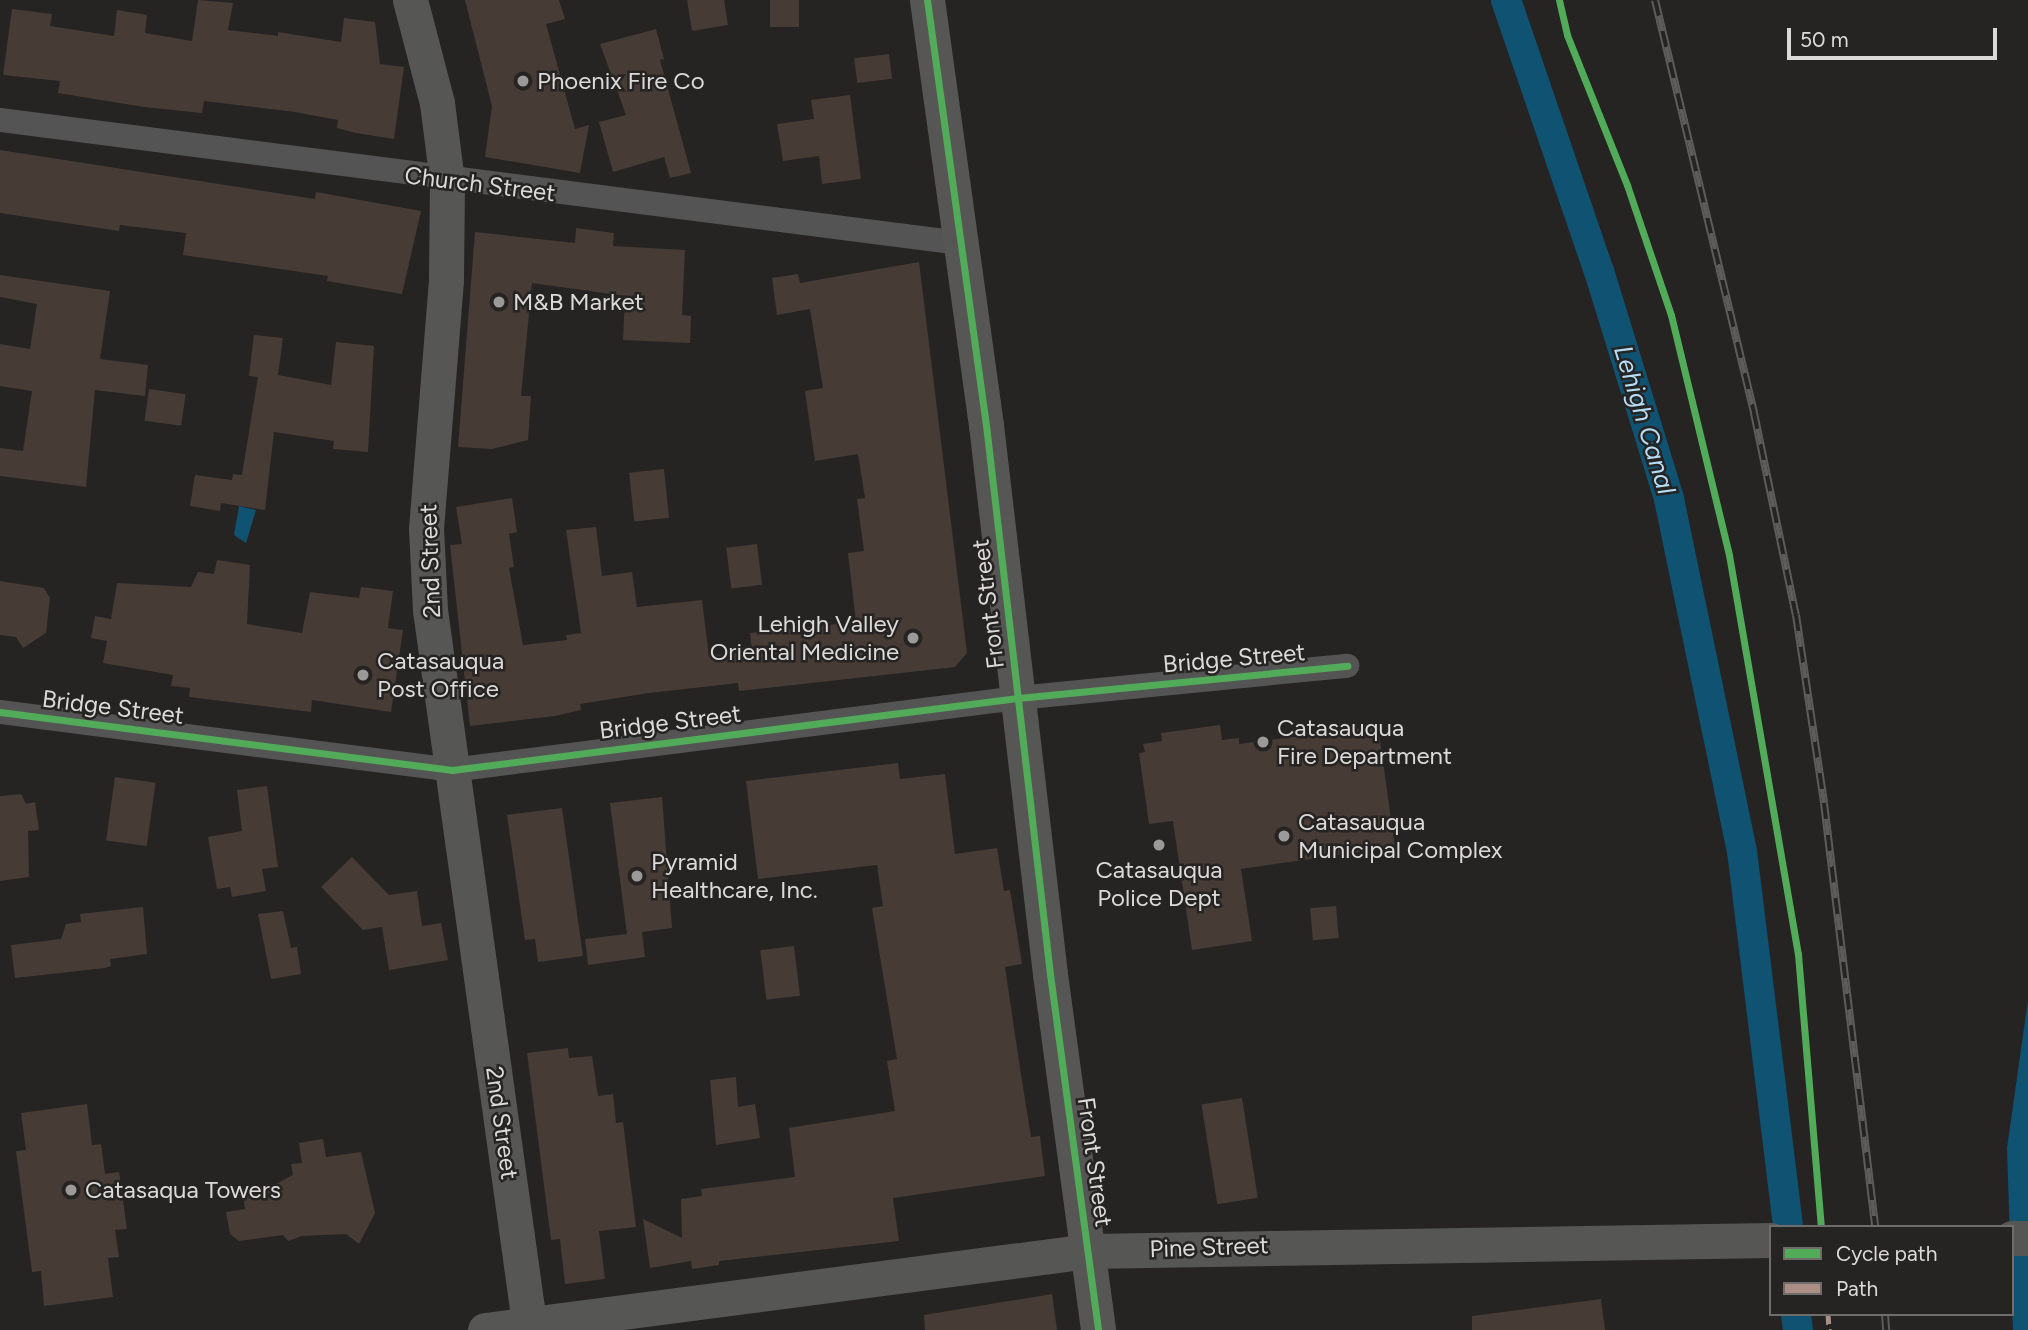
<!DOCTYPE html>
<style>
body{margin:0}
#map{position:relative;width:2028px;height:1330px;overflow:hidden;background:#252423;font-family:Figtree,sans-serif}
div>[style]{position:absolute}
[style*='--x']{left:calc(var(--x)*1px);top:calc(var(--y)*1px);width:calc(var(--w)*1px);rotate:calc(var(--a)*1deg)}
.water>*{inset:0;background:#105271}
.canal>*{height:30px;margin:-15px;padding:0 15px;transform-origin:15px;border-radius:15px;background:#105271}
.building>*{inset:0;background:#463b35;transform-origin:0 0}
.street>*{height:24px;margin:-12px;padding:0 12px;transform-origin:12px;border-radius:12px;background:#545454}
.secondary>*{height:35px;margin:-17.5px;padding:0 17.5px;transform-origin:17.5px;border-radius:17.5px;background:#565655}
.rail>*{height:8px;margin-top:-4px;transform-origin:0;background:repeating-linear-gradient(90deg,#262422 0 16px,#5c5c5c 0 32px);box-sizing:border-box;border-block:2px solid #5c5c5c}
.quiet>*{height:5px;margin-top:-2.5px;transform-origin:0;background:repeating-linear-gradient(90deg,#ac8f84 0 10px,transparent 0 15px)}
.cycleway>*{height:7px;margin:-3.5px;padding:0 3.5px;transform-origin:3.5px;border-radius:3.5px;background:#51ab58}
.dots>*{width:19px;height:19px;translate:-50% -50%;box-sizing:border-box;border:4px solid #262422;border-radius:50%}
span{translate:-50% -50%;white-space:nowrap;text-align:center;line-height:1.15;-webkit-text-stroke:5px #262422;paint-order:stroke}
.poi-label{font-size:24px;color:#dbdad8}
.left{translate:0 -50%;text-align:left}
.right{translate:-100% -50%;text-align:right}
.street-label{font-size:24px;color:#dbdad8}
.water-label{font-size:26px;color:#b4dcf6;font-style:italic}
.legend{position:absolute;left:1769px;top:1225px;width:245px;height:91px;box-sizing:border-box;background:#262422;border:2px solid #6e6d6b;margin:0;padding:9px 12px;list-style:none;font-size:21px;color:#dbdad8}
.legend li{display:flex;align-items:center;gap:14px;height:35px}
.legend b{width:35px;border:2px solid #6e6d6b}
.scale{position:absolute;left:1787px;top:28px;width:210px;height:32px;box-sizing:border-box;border:4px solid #dbdad8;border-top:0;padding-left:9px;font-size:21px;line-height:24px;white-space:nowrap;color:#dbdad8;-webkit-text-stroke:5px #262422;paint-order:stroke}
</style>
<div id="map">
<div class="water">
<i style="clip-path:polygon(239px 506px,256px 510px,246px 543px,234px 535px)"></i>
<i style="clip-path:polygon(2028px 1000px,2028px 1330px,2013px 1330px,2007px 1148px)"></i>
</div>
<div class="canal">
<i style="--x:1506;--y:0;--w:287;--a:71.1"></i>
<i style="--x:1599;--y:271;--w:239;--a:72.9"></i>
<i style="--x:1669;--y:499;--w:359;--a:78.3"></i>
<i style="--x:1742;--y:851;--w:379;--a:83"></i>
<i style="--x:1796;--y:1314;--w:16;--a:83"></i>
</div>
<div class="building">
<i style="clip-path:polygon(198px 0,233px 3px,228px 30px,278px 36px,278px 32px,341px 42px,344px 18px,375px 22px,380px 64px,404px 67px,394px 139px,356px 133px,337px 128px,338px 120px,295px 112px,204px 101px,202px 113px,144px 107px,58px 93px,60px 81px,3px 75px,12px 9px,52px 14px,50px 26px,114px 36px,117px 10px,147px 15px,145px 33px,192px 41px)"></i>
<i style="clip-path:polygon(465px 0,559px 0,565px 19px,546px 24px,575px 129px,589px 125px,580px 173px,485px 157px,492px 106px)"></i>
<i style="clip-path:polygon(687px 0,724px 0,728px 25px,692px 31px)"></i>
<i style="left:770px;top:0;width:29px;height:27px"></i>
<i style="clip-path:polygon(656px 29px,664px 59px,660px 60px,691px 173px,670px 178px,664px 157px,613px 172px,599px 122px,626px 115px,600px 44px)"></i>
<i style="left:889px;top:54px;width:25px;height:35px;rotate:83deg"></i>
<i style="clip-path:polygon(850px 95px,861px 179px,822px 184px,819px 156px,783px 161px,777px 124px,814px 119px,811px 100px)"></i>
<i style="clip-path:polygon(0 150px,315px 199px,316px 192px,421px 211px,402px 294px,327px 281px,328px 276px,183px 255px,186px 233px,120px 225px,119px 231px,0 213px)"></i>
<i style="clip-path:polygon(576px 228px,614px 233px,613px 246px,685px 250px,682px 315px,691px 316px,690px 343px,623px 340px,625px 296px,532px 283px,521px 396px,531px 396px,528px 440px,492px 449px,458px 447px,475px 232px,575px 243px)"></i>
<i style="clip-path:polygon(919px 262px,967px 653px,955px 667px,739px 691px,738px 683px,649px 693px,580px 704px,581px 710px,555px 716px,470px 726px,450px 545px,462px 544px,456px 507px,512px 498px,517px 532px,509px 534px,514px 567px,509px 568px,523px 645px,567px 640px,566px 635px,581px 633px,566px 530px,596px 527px,602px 576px,632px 572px,637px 607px,702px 600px,709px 656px,752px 651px,750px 633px,856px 622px,848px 553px,864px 551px,857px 499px,865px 498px,858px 454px,815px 461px,805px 391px,823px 388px,810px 309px,777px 315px,772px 278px,798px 274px,800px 283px)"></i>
<i style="clip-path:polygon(0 275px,110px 291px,100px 359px,148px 365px,145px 396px,95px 390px,86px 487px,0 476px,0 448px,23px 451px,32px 391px,0 386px,0 344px,30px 349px,37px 304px,0 297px)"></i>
<i style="clip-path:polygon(254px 335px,283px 338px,278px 375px,331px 385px,336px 342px,374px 346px,368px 452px,333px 449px,334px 441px,274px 432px,265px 510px,221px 503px,220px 511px,190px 506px,195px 475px,232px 480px,233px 474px,242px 475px,258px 377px,249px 376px)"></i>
<i style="left:149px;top:389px;width:37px;height:32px;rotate:8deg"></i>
<i style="left:664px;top:469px;width:49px;height:35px;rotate:84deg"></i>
<i style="left:757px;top:544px;width:41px;height:31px;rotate:83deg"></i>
<i style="clip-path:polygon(217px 560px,250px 565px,247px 624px,302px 633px,310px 592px,359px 598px,361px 587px,393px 591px,388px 628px,403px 630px,391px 712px,312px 700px,311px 712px,189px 697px,190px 688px,171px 686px,173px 675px,103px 663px,107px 641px,91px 638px,95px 616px,111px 619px,117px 583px,191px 587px,198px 572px,214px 574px)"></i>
<i style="clip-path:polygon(0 581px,44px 588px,50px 598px,46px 633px,23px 648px,16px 637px,0 635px)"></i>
<i style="clip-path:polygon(1220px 725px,1222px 740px,1239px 738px,1239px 744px,1378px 726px,1395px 847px,1241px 869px,1252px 941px,1192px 950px,1173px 821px,1149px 824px,1139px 753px,1145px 752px,1143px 744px,1162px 741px,1161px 733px)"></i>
<i style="clip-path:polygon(898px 763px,900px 779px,945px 774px,955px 854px,997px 848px,1004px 891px,1010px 890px,1022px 964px,1005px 967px,1020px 1068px,1031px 1137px,1040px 1136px,1045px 1176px,893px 1198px,899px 1241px,719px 1261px,719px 1265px,692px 1269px,691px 1261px,650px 1268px,643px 1219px,682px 1238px,681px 1199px,702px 1196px,701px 1189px,795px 1177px,789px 1128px,895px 1111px,887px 1061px,897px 1059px,872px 908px,883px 906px,877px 865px,758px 879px,746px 781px)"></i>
<i style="left:115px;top:777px;width:41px;height:64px;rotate:8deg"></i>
<i style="clip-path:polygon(267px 786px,278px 867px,262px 869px,266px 891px,232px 897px,230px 887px,217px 889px,208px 837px,242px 831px,237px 790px)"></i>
<i style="clip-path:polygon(21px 794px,26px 804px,35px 802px,39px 830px,28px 831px,29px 877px,0 881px,0 796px)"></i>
<i style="clip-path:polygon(662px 797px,672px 928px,642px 932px,645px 957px,588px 965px,585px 939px,627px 934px,610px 803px)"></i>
<i style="clip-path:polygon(562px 808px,583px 956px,538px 962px,535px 939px,525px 940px,507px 815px)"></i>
<i style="clip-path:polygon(352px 857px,389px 895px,417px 891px,422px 926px,441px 923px,448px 960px,389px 970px,382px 927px,363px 930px,321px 887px)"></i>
<i style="left:1336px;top:906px;width:32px;height:26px;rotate:85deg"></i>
<i style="clip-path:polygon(143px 907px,147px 954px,110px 959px,111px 966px,105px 968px,15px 978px,11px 945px,61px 939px,66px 924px,81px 922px,80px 914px)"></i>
<i style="clip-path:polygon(283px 911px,291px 948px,297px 947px,301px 974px,271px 979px,258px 914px)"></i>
<i style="left:794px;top:946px;width:50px;height:34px;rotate:83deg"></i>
<i style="clip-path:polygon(568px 1048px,569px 1058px,592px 1056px,598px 1096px,613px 1094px,616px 1123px,623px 1122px,636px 1227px,599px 1231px,605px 1279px,565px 1284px,560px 1239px,551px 1240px,527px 1053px)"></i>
<i style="clip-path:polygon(736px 1077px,738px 1107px,755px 1104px,760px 1138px,716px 1145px,710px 1080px)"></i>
<i style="left:1242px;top:1098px;width:101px;height:41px;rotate:81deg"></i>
<i style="clip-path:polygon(87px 1104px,92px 1145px,101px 1144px,105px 1174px,119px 1172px,127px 1229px,115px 1230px,119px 1257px,108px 1258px,113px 1297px,44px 1306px,41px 1271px,32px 1272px,16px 1151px,26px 1150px,21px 1113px)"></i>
<i style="clip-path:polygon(323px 1139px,326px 1157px,361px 1152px,375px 1213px,359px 1244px,346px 1234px,302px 1236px,288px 1241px,283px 1235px,239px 1241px,230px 1234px,226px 1212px,245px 1209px,242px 1190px,274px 1185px,293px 1175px,291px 1164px,302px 1163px,299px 1143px)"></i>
<i style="clip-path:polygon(1052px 1294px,1057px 1330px,925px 1330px,924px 1315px)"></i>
<i style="clip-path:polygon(1601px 1299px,1605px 1330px,1472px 1330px,1472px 1316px)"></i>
</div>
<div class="street">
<i style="--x:0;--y:120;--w:968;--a:7.3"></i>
<i style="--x:0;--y:712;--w:456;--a:7.3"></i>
<i style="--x:452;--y:770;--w:571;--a:-7.25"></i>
<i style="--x:1018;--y:698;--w:331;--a:-5.6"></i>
</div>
<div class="secondary">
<i style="--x:410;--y:0;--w:106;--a:75.3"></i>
<i style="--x:437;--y:103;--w:79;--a:82.7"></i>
<i style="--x:447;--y:181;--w:99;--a:90.6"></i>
<i style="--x:446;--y:280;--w:249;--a:94.6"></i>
<i style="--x:426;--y:528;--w:82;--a:87.2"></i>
<i style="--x:430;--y:610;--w:727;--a:82.09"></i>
<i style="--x:927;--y:0;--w:429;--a:82.1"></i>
<i style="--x:986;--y:425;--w:553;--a:83.35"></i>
<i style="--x:1050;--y:974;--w:359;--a:82.3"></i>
<i style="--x:2012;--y:1238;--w:16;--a:0"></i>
<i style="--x:485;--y:1330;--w:608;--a:-7.46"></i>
<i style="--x:1088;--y:1251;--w:683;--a:-0.92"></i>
</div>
<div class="rail">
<i style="--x:1655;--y:0;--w:425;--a:76.5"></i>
<i style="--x:1754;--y:413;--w:206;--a:78.3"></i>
<i style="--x:1796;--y:615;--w:190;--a:81.5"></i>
<i style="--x:1824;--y:803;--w:427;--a:83.1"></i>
<i style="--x:1885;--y:1314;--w:16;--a:86"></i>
</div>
<div class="quiet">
<i style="--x:1828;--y:1314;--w:16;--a:86"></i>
</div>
<div class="cycleway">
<i style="--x:927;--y:0;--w:429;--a:82.1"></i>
<i style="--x:986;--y:425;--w:553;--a:83.35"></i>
<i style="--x:1050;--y:974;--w:359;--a:82.3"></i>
<i style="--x:1559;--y:0;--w:36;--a:77"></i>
<i style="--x:1567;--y:35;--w:162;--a:68.2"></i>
<i style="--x:1627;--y:185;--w:137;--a:71.3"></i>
<i style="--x:1671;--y:315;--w:247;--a:76.4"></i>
<i style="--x:1729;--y:555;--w:405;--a:80.2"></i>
<i style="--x:1798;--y:954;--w:274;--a:85.2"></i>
<i style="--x:0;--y:712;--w:456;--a:7.3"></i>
<i style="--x:452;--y:770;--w:571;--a:-7.25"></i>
<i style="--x:1018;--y:698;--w:331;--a:-5.6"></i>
</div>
<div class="dots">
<i style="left:523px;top:81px;background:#9b9a99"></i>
<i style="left:499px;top:302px;background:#9b9a99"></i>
<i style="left:913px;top:638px;background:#9b9a99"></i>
<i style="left:363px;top:675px;background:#9b9a99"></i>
<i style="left:1263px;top:742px;background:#9b9a99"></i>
<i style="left:1284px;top:836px;background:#9b9a99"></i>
<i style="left:1159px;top:845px;background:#9b9a99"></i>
<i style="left:637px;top:876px;background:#9b9a99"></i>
<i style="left:71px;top:1190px;background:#9b9a99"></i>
</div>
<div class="poi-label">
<span class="left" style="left:537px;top:81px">Phoenix Fire Co</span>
<span class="left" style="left:513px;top:302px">M&amp;B Market</span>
<span class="right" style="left:899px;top:638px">Lehigh Valley<br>Oriental Medicine</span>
<span class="left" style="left:377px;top:675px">Catasauqua<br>Post Office</span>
<span class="left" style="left:1277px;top:742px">Catasauqua<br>Fire Department</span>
<span class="left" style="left:1298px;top:836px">Catasauqua<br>Municipal Complex</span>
<span class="left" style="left:651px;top:876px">Pyramid<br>Healthcare, Inc.</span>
<span style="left:1159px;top:884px">Catasauqua<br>Police Dept</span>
<span class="left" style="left:85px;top:1190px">Catasaqua Towers</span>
</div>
<div class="street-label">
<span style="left:480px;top:184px;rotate:7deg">Church Street</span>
<span style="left:430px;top:561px;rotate:-92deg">2nd Street</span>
<span style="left:988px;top:604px;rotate:-97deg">Front Street</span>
<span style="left:1234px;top:658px;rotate:-5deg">Bridge Street</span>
<span style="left:113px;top:707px;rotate:7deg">Bridge Street</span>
<span style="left:670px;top:722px;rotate:-7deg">Bridge Street</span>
<span style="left:502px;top:1123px;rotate:82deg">2nd Street</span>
<span style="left:1095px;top:1162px;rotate:82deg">Front Street</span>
<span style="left:1209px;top:1247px;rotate:-2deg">Pine Street</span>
</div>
<div class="water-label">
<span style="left:1644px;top:420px;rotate:73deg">Lehigh Canal</span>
</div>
<ul class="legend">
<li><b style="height:9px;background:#51ab58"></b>Cycle path</li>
<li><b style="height:9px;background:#ac8f84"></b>Path</li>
</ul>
<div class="scale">50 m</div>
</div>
